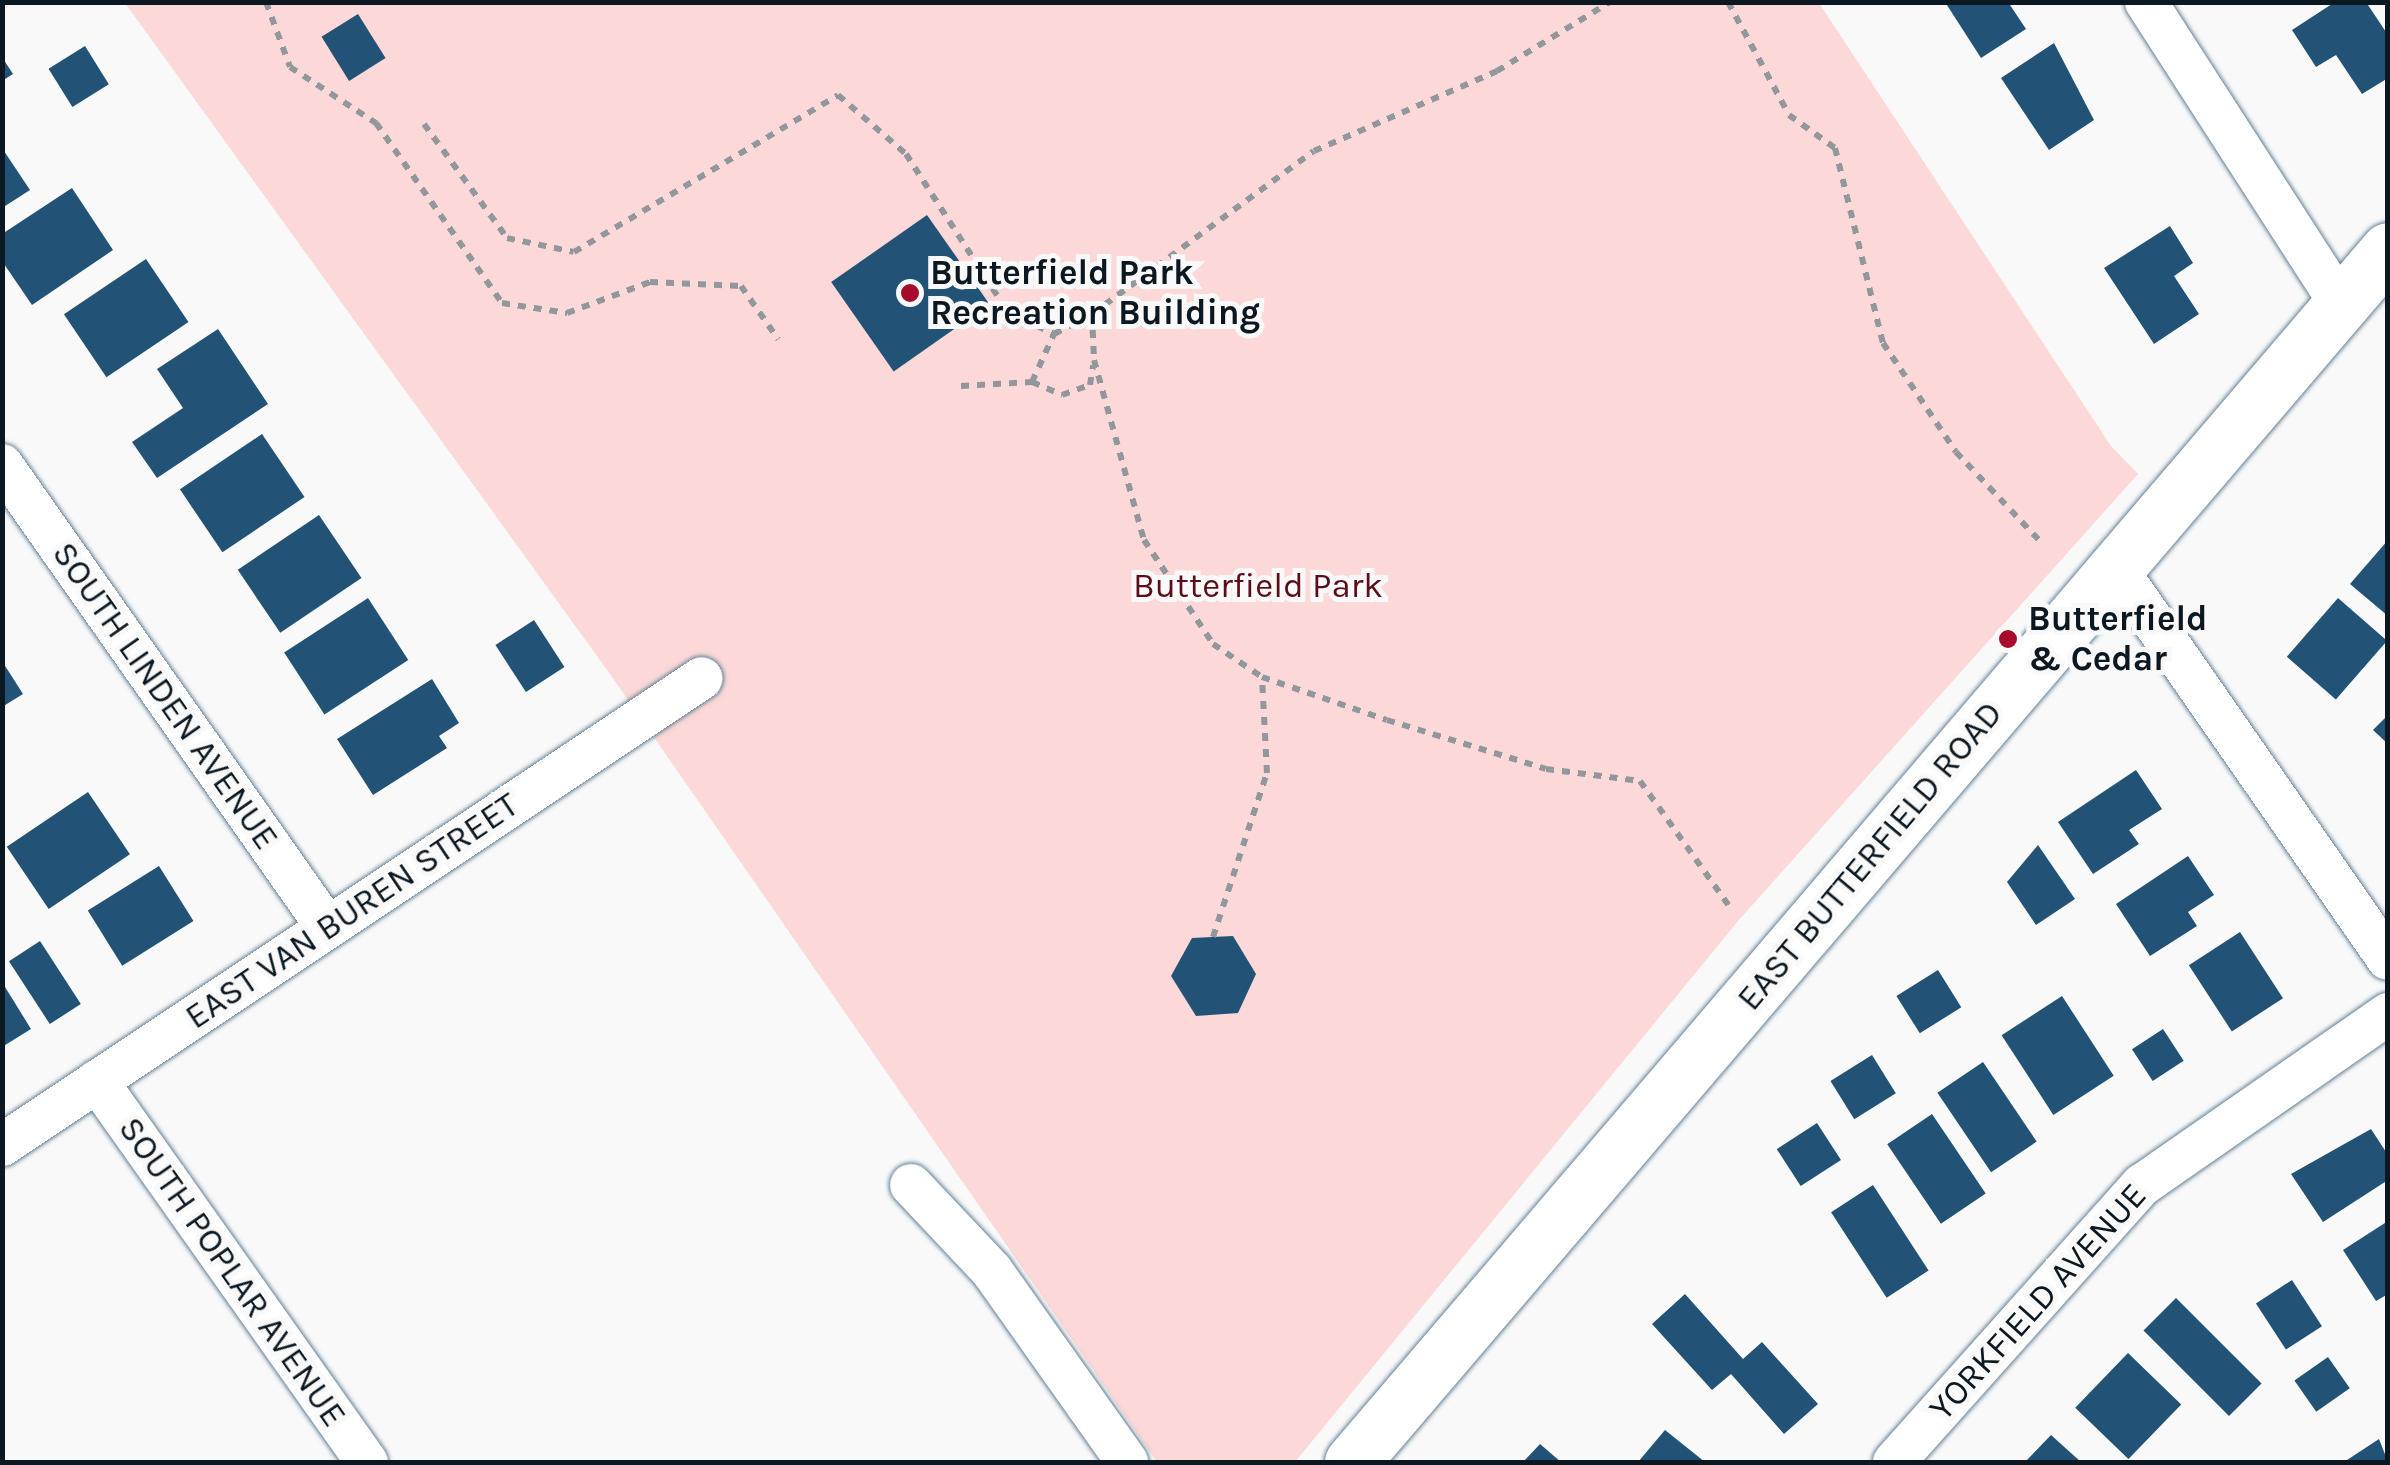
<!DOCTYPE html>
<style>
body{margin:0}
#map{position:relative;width:2390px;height:1465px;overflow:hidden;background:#f9f9f9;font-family:Karla,sans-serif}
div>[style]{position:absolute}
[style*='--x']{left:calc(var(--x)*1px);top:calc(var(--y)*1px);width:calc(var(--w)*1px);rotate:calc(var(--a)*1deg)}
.green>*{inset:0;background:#fcd8d8}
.building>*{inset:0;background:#225376;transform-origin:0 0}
.path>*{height:6px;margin-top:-3px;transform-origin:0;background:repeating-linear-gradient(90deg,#91979b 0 8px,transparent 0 16px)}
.roads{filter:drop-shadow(0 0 2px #638198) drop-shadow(0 0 2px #638198)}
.minor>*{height:42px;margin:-21px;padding:0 21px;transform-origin:21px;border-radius:21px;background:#fff}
.secondary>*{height:55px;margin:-27.5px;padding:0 27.5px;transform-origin:27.5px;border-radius:27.5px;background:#fff}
.dots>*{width:28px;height:28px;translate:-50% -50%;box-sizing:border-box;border:5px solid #f9f9f9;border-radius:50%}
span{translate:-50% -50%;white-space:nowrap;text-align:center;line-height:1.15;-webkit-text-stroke:10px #f9f9f9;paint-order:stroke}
.poi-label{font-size:35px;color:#0c1821;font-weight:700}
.left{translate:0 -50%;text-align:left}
.park-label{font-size:35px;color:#5b0e19}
.street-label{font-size:35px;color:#0c1821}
.frame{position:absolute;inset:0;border:5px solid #0c1821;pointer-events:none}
</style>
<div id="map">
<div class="green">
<i style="clip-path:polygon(125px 3px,1819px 3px,2111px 446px,2138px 474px,1738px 921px,1295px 1462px,1157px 1462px,610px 674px)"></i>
</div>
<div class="building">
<i style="clip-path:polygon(1945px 2px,2008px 2px,2026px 29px,1981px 58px)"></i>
<i style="clip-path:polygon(2335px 2px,2366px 2px,2388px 35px,2388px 78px,2362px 94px,2336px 55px,2316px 67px,2292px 30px)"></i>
<i style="left:358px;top:14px;width:52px;height:43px;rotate:58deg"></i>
<i style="clip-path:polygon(2054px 43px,2094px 120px,2049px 150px,2001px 78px)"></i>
<i style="left:85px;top:46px;width:45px;height:43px;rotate:58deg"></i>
<i style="clip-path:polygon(2px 57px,13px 74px,2px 81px)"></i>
<i style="clip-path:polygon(2px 148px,30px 190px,2px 208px)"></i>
<i style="clip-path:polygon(72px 188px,113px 250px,32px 305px,2px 261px,2px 234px)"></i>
<i style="left:927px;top:215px;width:109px;height:117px;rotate:55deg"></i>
<i style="clip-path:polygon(2170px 226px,2193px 263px,2174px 276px,2199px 314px,2154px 344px,2104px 268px)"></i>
<i style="left:146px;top:259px;width:76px;height:99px;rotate:56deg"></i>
<i style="clip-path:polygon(218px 329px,268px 404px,157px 478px,132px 442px,183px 408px,157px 369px)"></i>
<i style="left:262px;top:434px;width:76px;height:99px;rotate:56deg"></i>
<i style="left:319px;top:515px;width:76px;height:98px;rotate:56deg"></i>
<i style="clip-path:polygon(2388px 540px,2388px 616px,2350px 584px)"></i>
<i style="left:368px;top:598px;width:74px;height:100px;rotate:57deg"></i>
<i style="left:2338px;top:598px;width:65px;height:78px;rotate:41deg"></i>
<i style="left:534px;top:620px;width:56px;height:46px;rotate:57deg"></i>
<i style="clip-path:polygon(2px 661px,23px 694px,2px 707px)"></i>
<i style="clip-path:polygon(432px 679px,459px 723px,439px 736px,447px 748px,373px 795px,337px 739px)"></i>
<i style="clip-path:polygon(2388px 715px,2388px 744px,2373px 730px)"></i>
<i style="clip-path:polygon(2136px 770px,2162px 809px,2129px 830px,2139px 844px,2093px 874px,2058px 822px)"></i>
<i style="left:88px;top:792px;width:75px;height:98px;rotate:56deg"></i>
<i style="clip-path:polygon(2038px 845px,2075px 899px,2036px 925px,2007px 882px)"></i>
<i style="clip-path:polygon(2188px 856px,2214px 895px,2188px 912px,2197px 926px,2150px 956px,2116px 904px)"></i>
<i style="left:159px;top:866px;width:65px;height:84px;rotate:58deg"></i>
<i style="left:2240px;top:932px;width:79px;height:61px;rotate:57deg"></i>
<i style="clip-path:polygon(1233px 936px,1256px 974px,1238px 1013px,1196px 1016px,1171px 976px,1192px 938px)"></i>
<i style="left:40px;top:941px;width:75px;height:37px;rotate:57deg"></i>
<i style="left:1938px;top:970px;width:44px;height:49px;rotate:58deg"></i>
<i style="clip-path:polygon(5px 987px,31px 1029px,2px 1047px,2px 989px)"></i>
<i style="left:2062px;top:996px;width:95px;height:72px;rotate:57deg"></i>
<i style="left:2163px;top:1029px;width:38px;height:37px;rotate:57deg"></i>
<i style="left:1872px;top:1055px;width:45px;height:49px;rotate:58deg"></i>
<i style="left:1983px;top:1062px;width:96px;height:55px;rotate:56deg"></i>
<i style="left:1932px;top:1114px;width:96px;height:54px;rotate:56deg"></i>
<i style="left:1817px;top:1123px;width:44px;height:48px;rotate:57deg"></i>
<i style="clip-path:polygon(2371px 1129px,2388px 1155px,2388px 1180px,2323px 1222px,2291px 1174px)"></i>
<i style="left:1873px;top:1185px;width:102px;height:50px;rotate:57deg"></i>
<i style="clip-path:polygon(2388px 1221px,2388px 1294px,2376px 1301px,2343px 1250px)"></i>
<i style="left:2292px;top:1280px;width:55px;height:43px;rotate:57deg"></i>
<i style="clip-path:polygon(1685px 1294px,1743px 1359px,1762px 1342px,1818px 1404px,1784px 1434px,1731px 1374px,1712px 1390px,1652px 1324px)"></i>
<i style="left:2176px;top:1298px;width:121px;height:46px;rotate:45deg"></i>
<i style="left:2128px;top:1353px;width:74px;height:76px;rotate:44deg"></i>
<i style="left:2328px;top:1357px;width:38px;height:41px;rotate:55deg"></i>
<i style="clip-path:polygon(1665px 1430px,1705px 1462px,1638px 1462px)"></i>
<i style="clip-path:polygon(2051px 1435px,2081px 1462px,2025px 1462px)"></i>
<i style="clip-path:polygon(2379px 1439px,2388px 1462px,2344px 1462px)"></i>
<i style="clip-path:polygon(1540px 1444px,1561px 1462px,1523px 1462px)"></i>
</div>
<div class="path">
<i style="--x:266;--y:2;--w:69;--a:69.7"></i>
<i style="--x:290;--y:67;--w:103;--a:33.1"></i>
<i style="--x:376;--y:123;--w:220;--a:55"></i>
<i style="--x:502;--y:303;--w:66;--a:8.7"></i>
<i style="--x:567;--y:313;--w:89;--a:-20.5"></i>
<i style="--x:650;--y:282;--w:91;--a:2.5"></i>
<i style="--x:741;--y:286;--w:65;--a:55.1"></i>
<i style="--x:1728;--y:2;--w:128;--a:61.6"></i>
<i style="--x:1789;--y:115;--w:57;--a:35.7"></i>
<i style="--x:1835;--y:148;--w:201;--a:76.2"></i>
<i style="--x:1883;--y:343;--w:131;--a:56.2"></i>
<i style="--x:1956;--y:452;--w:121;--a:46.7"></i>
<i style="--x:424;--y:124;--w:141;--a:53.9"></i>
<i style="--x:507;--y:238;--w:68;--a:11.8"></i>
<i style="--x:574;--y:252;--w:307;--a:-30.7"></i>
<i style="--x:838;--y:95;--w:90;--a:40.9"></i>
<i style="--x:906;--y:154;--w:188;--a:57.2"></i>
<i style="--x:1008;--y:312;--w:51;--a:25.6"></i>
<i style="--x:1054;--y:334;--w:43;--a:-27.8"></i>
<i style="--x:1092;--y:314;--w:46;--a:87.5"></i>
<i style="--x:1094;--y:360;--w:187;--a:74.5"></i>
<i style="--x:1144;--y:540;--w:125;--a:56.4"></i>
<i style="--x:1213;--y:644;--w:59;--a:34"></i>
<i style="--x:1262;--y:677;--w:132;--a:19"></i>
<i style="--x:1387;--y:720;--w:166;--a:17.1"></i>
<i style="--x:1546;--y:769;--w:95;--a:7.3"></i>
<i style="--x:1640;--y:781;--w:155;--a:54.5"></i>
<i style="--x:1092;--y:314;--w:275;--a:-36.3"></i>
<i style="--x:1314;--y:151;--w:200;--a:-23.6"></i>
<i style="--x:1497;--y:71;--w:132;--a:-31.4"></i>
<i style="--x:1032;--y:382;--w:53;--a:-65.4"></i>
<i style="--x:961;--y:386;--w:71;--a:-3.2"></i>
<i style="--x:1032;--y:382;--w:33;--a:23"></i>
<i style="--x:1062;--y:395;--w:30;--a:-20"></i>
<i style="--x:1090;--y:385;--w:20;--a:-81"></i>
<i style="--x:1213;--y:937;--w:173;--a:-71.8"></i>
<i style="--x:1267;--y:773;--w:96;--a:-93"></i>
</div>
<div class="roads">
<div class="minor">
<i style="--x:2146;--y:2;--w:360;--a:57.2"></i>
<i style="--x:2;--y:465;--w:565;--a:54.88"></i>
<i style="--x:2116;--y:568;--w:476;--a:55.2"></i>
<i style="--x:97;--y:1081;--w:467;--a:54.7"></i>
<i style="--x:2;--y:1145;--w:841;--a:-33.71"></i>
<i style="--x:911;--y:1185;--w:118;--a:46.7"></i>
<i style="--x:992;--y:1271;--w:234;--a:54.7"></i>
<i style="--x:1894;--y:1462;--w:372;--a:-48.2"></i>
<i style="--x:2142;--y:1185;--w:300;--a:-34.8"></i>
</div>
<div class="secondary">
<i style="--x:1352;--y:1462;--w:1594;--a:-49.48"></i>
</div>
</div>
<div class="dots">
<i style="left:910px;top:293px;background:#a60b2c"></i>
<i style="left:2008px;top:639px;background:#a60b2c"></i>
</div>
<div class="poi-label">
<span class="left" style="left:930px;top:293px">Butterfield Park<br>Recreation Building</span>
<span class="left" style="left:2028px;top:639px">Butterfield<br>&amp; Cedar</span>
</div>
<div class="park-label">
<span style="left:1258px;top:586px">Butterfield Park</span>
</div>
<div class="street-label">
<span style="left:165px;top:696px;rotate:55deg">SOUTH LINDEN AVENUE</span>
<span style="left:1870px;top:856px;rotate:-50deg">EAST BUTTERFIELD ROAD</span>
<span style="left:352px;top:911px;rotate:-34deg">EAST VAN BUREN STREET</span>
<span style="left:232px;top:1272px;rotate:55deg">SOUTH POPLAR AVENUE</span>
<span style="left:2038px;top:1302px;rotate:-48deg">YORKFIELD AVENUE</span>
</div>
<div class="frame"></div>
</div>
